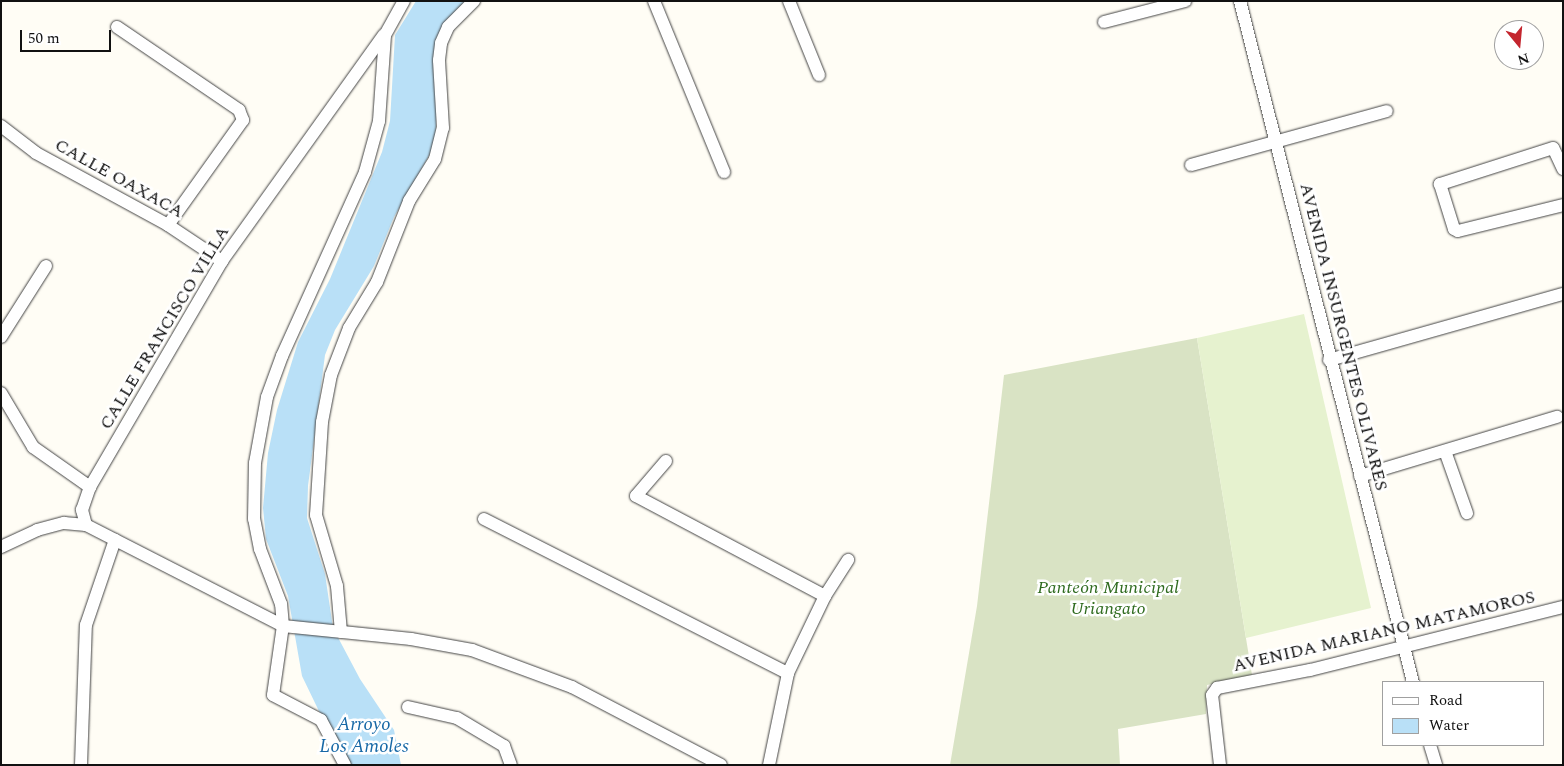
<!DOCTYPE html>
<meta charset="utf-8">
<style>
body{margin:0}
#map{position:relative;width:1564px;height:766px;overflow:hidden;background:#fffdf5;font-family:Spectral,serif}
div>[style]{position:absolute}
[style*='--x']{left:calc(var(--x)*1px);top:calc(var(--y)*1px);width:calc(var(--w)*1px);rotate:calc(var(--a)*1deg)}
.cemetery>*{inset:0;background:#d9e3c4}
.pitch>*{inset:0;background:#e6f2cf}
.water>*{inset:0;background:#b9e0f7}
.roads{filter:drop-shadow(0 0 1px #444) drop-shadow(0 0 1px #444)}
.minor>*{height:12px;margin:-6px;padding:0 6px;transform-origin:6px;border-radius:6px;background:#fff}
span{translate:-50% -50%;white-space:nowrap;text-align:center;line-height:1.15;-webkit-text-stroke:5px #fff;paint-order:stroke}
.street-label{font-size:18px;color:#111}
.park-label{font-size:18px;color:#2f6b1f;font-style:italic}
.water-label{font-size:19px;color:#1768a6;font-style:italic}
.frame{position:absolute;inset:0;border:2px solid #111;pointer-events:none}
.legend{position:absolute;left:1382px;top:681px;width:162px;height:65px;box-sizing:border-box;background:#fff;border:1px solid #a0a0a0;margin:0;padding:6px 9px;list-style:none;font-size:15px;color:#111}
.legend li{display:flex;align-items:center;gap:10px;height:25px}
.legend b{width:25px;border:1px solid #a0a0a0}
.north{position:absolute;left:1494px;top:20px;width:50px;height:50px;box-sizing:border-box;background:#fff;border:1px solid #a0a0a0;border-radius:50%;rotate:163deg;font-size:14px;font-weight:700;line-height:20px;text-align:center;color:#111}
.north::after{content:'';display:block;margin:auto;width:18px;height:22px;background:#c4262e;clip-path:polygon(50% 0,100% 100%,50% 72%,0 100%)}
.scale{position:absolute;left:20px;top:30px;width:91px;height:22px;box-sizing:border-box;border:2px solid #111;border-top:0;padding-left:6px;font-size:15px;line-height:18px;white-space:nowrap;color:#111;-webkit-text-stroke:4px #fff;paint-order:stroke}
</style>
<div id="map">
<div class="cemetery">
<i style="clip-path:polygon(1197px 338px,1252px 675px,1207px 685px,1206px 714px,1118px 729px,1120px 765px,950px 765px,977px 606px,1004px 375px)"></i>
</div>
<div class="pitch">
<i style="clip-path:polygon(1304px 314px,1371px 608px,1246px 638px,1197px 338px)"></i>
</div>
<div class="water">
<i style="clip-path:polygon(416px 1px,468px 1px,441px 31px,435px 145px,394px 217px,374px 266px,335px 330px,325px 355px,308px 486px,307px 518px,325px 574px,333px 628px,360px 679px,394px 730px,401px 765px,345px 765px,302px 676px,288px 596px,266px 539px,263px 508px,268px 453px,277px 410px,298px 342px,330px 279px,382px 152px,390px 121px,395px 35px)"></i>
</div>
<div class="roads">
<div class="minor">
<i style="--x:654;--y:1;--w:185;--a:67.7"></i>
<i style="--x:789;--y:1;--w:80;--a:67.9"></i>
<i style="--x:1240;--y:1;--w:703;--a:75.75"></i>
<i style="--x:1104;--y:22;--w:84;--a:-14.5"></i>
<i style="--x:117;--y:27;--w:148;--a:34.2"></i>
<i style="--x:239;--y:110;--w:11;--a:68"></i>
<i style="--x:243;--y:120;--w:129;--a:125.5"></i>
<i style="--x:1;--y:126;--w:44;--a:37.6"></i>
<i style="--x:36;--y:153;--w:150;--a:28.6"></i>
<i style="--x:168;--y:225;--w:65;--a:33.7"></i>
<i style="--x:1191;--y:165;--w:203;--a:-15.4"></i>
<i style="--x:1563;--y:169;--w:23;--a:-115"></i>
<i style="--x:1553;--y:148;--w:119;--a:162.3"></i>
<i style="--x:1440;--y:184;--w:47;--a:72.7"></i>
<i style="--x:1454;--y:229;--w:4;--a:27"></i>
<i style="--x:1458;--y:231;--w:108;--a:-13.9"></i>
<i style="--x:1;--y:337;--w:84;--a:-57.6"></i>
<i style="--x:1329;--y:360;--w:243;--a:-15.8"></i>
<i style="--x:1;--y:393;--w:63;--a:59.3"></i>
<i style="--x:33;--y:447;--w:70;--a:35.1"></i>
<i style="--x:1445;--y:451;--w:66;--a:70.5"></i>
<i style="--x:666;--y:461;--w:46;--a:130.6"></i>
<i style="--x:636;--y:496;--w:214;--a:27.9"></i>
<i style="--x:1360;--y:476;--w:206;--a:-16.7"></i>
<i style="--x:484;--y:519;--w:341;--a:26.9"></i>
<i style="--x:86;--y:525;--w:16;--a:-105"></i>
<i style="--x:82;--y:510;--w:24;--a:-71"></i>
<i style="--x:90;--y:487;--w:262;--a:-59.7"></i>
<i style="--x:222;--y:261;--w:278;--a:-54.4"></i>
<i style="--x:1;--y:547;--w:40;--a:-25"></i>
<i style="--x:37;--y:530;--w:28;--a:-15"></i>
<i style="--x:64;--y:523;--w:22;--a:5"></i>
<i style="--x:86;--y:525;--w:221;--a:27.1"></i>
<i style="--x:283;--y:626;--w:129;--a:5.8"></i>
<i style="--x:411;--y:639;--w:62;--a:10.2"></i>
<i style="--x:472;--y:650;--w:107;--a:20.3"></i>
<i style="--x:572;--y:687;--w:168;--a:27.6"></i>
<i style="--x:341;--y:632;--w:46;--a:-95"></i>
<i style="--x:337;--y:586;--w:74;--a:-106.5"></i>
<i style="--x:316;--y:515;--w:93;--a:-86.3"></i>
<i style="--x:322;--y:422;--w:48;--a:-79.2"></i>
<i style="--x:331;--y:375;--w:50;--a:-69"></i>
<i style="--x:349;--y:328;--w:54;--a:-58.7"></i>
<i style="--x:377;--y:282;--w:87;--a:-68.4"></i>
<i style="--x:409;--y:201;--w:49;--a:-58.2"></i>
<i style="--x:435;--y:159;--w:32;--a:-76"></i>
<i style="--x:443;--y:128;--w:68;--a:-93.4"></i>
<i style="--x:439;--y:60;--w:17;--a:-83"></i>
<i style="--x:441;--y:43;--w:17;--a:-66"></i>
<i style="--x:448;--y:27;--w:37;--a:-45"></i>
<i style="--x:408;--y:707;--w:50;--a:12.7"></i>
<i style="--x:457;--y:718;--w:55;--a:30.8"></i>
<i style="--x:504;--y:746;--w:20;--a:70"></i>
<i style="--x:1430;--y:745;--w:21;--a:73"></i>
<i style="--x:81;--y:765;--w:140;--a:-88"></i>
<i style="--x:86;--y:625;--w:90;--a:-71.2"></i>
<i style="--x:345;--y:765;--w:51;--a:-118.1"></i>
<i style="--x:321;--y:720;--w:54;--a:-152.5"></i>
<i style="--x:273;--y:695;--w:70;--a:-81.8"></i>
<i style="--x:283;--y:626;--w:22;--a:-95"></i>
<i style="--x:281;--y:604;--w:59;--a:-110.9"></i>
<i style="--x:260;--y:549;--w:31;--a:-101"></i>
<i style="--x:254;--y:519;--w:56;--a:-89"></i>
<i style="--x:255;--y:463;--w:67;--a:-79.7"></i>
<i style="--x:267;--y:397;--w:44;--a:-69.9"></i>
<i style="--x:282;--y:356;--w:202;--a:-65.7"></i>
<i style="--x:365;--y:172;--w:53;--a:-74.6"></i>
<i style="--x:379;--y:121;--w:86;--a:-86"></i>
<i style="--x:385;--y:35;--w:39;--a:-61"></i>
<i style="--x:769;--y:765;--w:94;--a:-78.3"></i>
<i style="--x:788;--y:673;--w:85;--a:-64.3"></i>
<i style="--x:825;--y:596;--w:43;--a:-57.4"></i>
<i style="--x:1220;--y:765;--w:70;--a:-96.5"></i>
<i style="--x:1212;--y:695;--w:9;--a:-54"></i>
<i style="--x:1217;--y:688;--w:95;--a:-11"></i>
<i style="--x:1310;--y:670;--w:261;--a:-14"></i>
</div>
</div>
<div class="street-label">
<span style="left:119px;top:179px;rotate:29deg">CALLE OAXACA</span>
<span style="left:165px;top:328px;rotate:-59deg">CALLE FRANCISCO VILLA</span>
<span style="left:1343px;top:337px;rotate:76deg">AVENIDA INSURGENTES OLIVARES</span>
<span style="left:1384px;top:632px;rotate:-13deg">AVENIDA MARIANO MATAMOROS</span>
</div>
<div class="park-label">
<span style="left:1108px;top:599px">Panteón Municipal<br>Uriangato</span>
</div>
<div class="water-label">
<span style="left:364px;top:736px">Arroyo<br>Los Amoles</span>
</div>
<div class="frame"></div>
<ul class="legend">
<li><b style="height:6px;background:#fff"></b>Road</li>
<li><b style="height:14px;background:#b9e0f7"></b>Water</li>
</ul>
<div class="north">N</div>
<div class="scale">50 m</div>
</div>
